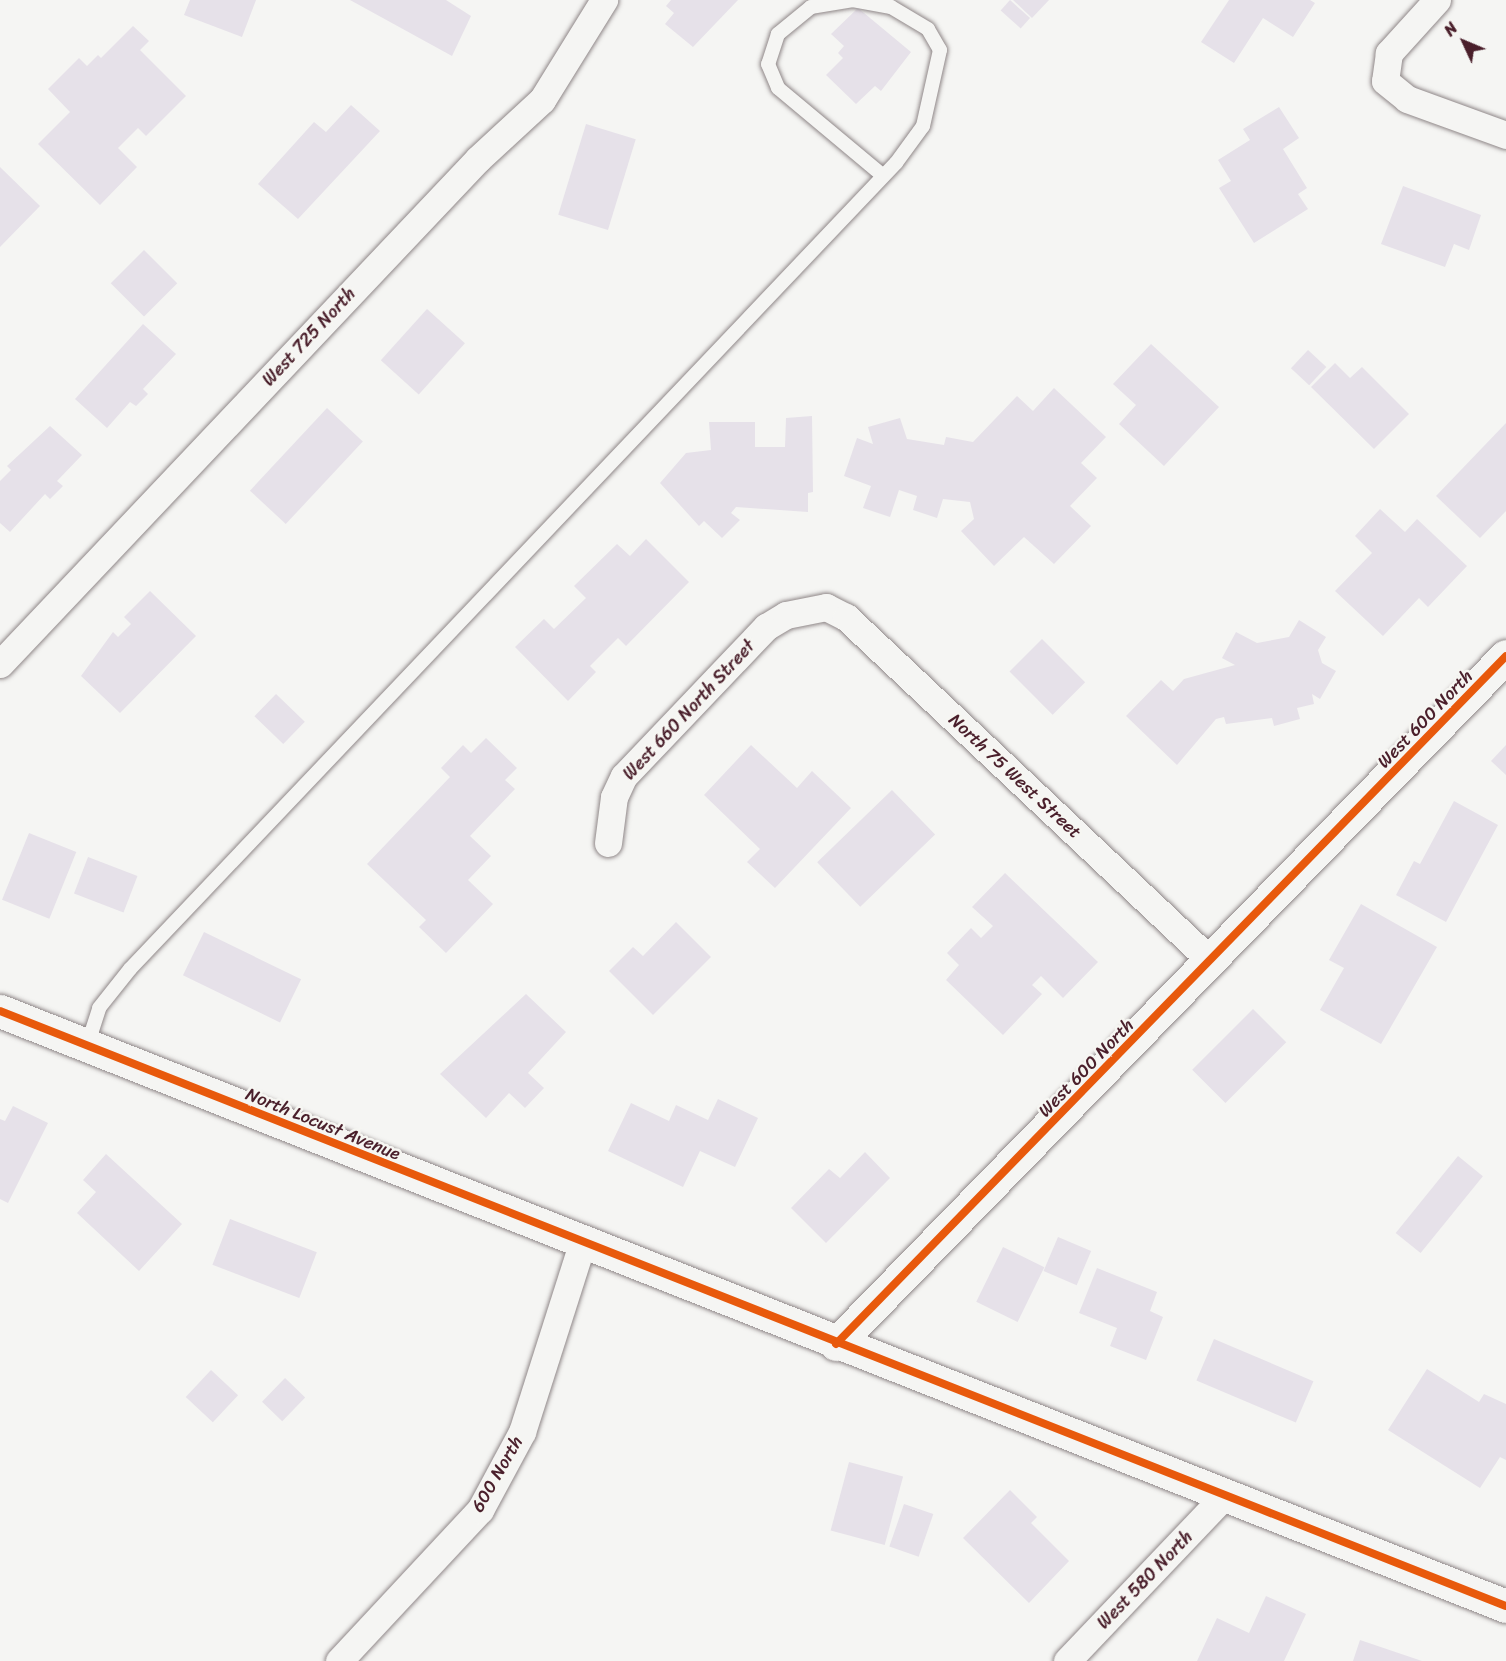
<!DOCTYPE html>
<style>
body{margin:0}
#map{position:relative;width:1506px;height:1661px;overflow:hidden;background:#f5f5f3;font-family:Sriracha,sans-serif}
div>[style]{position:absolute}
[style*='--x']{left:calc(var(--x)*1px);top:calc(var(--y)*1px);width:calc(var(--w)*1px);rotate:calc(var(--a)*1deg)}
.building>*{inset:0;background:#e6e1e9;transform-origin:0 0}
.roads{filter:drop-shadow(0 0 2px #8f8788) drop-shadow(0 0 2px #8f8788)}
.service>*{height:14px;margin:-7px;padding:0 7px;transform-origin:7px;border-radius:7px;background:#f5f5f3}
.minor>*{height:27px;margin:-13.5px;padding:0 13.5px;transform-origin:13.5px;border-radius:13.5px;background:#f5f5f3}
.tertiary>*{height:33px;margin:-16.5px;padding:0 16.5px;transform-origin:16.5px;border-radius:16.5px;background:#f5f5f3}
.cycleway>*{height:8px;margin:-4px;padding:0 4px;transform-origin:4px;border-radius:4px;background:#e8590c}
span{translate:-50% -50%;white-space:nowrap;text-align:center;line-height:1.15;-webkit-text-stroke:5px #f6f6f2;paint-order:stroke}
.street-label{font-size:18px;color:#4a1f2b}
.north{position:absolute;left:1434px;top:12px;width:60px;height:60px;-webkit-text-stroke:4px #f6f6f2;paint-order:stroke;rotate:314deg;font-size:16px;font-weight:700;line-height:24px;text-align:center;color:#4a1f2b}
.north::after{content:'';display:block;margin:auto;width:21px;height:27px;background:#4a1f2b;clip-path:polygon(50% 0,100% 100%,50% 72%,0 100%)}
</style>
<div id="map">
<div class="building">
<i style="clip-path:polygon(190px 0,256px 0,242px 37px,184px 15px)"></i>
<i style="clip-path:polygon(350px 0,446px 0,471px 16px,452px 56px)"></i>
<i style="clip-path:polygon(671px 0,738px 0,693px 47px,665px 24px,674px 13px,666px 6px)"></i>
<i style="left:1010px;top:0;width:27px;height:14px;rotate:42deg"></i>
<i style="clip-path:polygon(1013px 0,1049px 0,1032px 18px)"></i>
<i style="clip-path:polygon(1229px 0,1310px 0,1315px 3px,1293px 37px,1263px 18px,1234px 63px,1201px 42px)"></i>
<i style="clip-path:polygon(858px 8px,911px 52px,881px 91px,875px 86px,856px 104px,826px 75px,843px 58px,838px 53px,844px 46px,831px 34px)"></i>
<i style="clip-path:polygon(133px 26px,149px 41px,140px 50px,186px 96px,146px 136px,138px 128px,118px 148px,137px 167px,100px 205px,38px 144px,70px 112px,48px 89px,79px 58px,87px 66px,98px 55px,101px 58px)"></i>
<i style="clip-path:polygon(351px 105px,380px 131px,298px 219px,258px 184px,314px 122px,326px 132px)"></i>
<i style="clip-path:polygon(1279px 107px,1299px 138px,1283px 149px,1307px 188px,1298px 194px,1308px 209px,1254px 243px,1219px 188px,1231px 181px,1218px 160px,1250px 140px,1243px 129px)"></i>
<i style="left:586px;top:124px;width:52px;height:95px;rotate:17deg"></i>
<i style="clip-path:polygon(0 167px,40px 206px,0 247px)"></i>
<i style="clip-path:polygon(1403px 186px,1481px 215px,1469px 250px,1454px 244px,1445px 267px,1381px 244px)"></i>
<i style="left:144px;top:250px;width:47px;height:47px;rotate:45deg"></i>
<i style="left:427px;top:309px;width:51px;height:69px;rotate:42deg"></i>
<i style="clip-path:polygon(143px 324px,176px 354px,143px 389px,148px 394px,136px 406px,130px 402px,107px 428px,75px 399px)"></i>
<i style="clip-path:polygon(1151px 344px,1219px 407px,1164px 466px,1119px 424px,1136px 405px,1113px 384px)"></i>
<i style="left:1308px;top:350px;width:25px;height:25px;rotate:43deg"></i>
<i style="clip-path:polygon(1335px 363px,1350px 378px,1362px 367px,1409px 414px,1374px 449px,1311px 387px)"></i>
<i style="clip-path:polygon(1054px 388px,1106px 437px,1081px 463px,1097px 478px,1070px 506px,1091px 526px,1054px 564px,1024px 537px,994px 566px,961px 531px,974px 519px,970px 502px,943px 499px,937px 518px,913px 510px,917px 496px,899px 490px,890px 517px,863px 508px,871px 486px,844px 476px,857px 438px,873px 444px,868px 427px,900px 418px,907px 439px,944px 445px,946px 437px,973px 442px,1017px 396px,1033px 411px)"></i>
<i style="left:327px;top:408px;width:49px;height:113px;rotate:43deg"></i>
<i style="clip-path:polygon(812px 416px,813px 492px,808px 493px,808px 512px,736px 507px,731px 513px,740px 520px,722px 538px,704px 521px,699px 526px,660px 483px,686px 453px,711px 450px,709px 422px,755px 422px,755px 447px,785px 447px,786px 418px)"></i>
<i style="clip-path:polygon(1506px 423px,1506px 511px,1480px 538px,1436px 496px)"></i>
<i style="clip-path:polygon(50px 426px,82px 455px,57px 481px,63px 486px,50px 499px,45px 494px,10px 532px,0 523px,0 481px,11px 470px,7px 466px)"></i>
<i style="clip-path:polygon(1380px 509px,1405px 532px,1417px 519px,1467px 566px,1428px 607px,1419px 598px,1383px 636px,1335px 591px,1372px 553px,1355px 536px)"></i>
<i style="clip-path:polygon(646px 539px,689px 582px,626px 646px,618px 638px,590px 666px,596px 672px,568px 701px,515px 647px,544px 619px,554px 629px,586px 598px,574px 586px,617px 544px,630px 556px)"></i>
<i style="clip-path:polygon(150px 591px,196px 636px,120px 713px,81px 676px,113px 632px,118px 637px,131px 624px,124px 617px)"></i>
<i style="clip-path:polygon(1299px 620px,1326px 637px,1318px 650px,1322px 663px,1336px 671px,1320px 699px,1312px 694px,1314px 704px,1297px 708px,1300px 719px,1274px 726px,1272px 718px,1226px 724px,1224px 717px,1216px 719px,1177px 765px,1126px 716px,1161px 680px,1173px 691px,1184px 679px,1235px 665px,1222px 658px,1236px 632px,1257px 643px,1289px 637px)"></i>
<i style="left:1042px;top:639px;width:61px;height:46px;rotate:45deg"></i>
<i style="left:276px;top:694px;width:40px;height:31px;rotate:44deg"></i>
<i style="clip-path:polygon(486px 738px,517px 768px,505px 780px,515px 789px,470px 836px,491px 856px,468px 880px,493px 904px,446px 953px,419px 927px,426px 920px,367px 864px,450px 777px,441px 768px,463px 745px,471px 753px)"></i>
<i style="clip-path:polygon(751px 745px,797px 788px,812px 771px,851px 808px,775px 888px,747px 862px,760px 849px,704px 795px)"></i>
<i style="clip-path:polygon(1506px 745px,1506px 775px,1491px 761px)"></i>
<i style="left:892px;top:790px;width:62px;height:104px;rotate:46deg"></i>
<i style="clip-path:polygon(1454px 801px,1498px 825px,1446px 922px,1396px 895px,1414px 861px,1420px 864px)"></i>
<i style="left:29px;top:833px;width:51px;height:72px;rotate:22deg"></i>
<i style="left:88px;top:857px;width:53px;height:39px;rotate:21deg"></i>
<i style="clip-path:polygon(1005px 873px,1098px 962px,1063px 998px,1041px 976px,1032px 985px,1042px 994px,1003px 1035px,946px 980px,959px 965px,947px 953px,971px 928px,981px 938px,993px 926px,972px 907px)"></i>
<i style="clip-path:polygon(1361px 904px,1437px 947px,1381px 1044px,1320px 1010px,1344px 968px,1329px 960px)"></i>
<i style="clip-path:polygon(676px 922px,711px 957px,653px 1015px,609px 971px,633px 947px,643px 956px)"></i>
<i style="left:204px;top:932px;width:108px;height:48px;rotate:26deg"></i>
<i style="clip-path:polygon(526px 994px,566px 1032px,528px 1073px,544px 1088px,525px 1108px,509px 1093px,486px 1118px,440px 1074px)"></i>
<i style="left:1253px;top:1009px;width:47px;height:86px;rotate:45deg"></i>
<i style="clip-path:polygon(718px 1099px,758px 1118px,735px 1167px,700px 1151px,683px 1187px,608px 1151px,631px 1103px,669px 1121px,676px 1105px,708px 1120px)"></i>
<i style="clip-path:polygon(13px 1106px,48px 1123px,8px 1203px,0 1199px,0 1119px,5px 1121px)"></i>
<i style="clip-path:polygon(865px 1152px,890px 1178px,826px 1243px,791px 1208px,829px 1169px,840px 1178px)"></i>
<i style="clip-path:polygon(106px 1154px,182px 1224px,139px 1271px,77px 1213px,96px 1192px,83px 1180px)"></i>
<i style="left:1458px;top:1156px;width:32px;height:99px;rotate:39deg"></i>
<i style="left:230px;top:1219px;width:93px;height:49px;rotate:21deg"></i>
<i style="left:1058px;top:1237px;width:36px;height:37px;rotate:23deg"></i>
<i style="left:1003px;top:1247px;width:46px;height:61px;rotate:26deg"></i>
<i style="clip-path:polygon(1097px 1268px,1157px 1292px,1150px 1311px,1163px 1317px,1146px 1360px,1110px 1346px,1117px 1328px,1079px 1313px)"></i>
<i style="left:1214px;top:1339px;width:108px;height:45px;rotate:23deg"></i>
<i style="clip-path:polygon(1427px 1369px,1479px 1402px,1484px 1394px,1506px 1404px,1506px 1460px,1500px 1457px,1480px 1488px,1388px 1430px)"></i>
<i style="left:211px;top:1370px;width:37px;height:37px;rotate:43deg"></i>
<i style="left:285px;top:1378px;width:28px;height:33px;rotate:44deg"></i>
<i style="left:849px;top:1462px;width:56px;height:71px;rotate:15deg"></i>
<i style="clip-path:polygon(1010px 1490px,1037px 1517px,1031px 1523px,1069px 1561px,1029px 1603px,963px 1538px)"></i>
<i style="left:904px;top:1504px;width:31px;height:45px;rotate:19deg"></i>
<i style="clip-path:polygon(1266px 1596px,1306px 1614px,1284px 1661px,1197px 1661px,1217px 1618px,1249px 1633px)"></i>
<i style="clip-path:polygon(1360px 1640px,1422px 1661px,1353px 1661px)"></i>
</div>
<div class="roads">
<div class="service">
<i style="--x:87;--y:1046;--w:40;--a:-72"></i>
<i style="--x:99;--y:1008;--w:50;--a:-51.5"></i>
<i style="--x:130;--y:969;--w:1112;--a:-46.46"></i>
<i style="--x:896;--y:163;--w:46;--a:-53.9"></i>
<i style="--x:923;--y:126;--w:78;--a:-77.4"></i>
<i style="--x:940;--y:50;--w:24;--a:-120"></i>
<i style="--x:928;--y:29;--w:43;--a:-149.3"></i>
<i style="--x:891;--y:7;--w:39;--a:-170"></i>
<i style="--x:853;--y:0;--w:43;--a:170.5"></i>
<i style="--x:811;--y:7;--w:43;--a:140.7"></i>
<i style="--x:778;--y:34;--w:32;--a:108"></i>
<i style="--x:768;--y:64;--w:26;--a:67"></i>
<i style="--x:778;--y:88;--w:136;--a:39.9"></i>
</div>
<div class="minor">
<i style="--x:1437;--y:0;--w:72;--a:132.2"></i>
<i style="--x:1389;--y:53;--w:28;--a:98"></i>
<i style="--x:1385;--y:81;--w:28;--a:39"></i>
<i style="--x:1407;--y:99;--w:105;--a:20"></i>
<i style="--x:0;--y:664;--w:695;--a:-46.57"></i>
<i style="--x:478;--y:159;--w:87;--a:-42.7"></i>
<i style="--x:542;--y:100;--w:118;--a:-58.2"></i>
<i style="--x:608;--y:843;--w:46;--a:-82.6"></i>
<i style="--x:614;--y:797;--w:23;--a:-65"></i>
<i style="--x:624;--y:776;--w:206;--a:-46.4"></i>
<i style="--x:766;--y:627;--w:23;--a:-31"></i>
<i style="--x:786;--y:615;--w:41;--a:-11.3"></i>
<i style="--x:826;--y:607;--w:22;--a:27"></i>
<i style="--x:846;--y:617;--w:503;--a:43.31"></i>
<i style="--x:339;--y:1661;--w:207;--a:-47"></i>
<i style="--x:480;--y:1510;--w:89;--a:-61.7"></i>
<i style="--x:522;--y:1432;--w:197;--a:-72.3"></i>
<i style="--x:1067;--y:1661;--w:225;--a:-46.4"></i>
</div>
<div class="tertiary">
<i style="--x:0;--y:1011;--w:1619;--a:21.56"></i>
<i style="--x:836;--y:1344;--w:960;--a:-45.76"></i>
</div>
</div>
<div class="cycleway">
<i style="--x:0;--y:1011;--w:1619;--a:21.56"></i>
<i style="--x:836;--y:1344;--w:960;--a:-45.76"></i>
</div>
<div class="street-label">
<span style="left:309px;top:337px;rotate:-47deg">West 725 North</span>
<span style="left:689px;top:710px;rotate:-47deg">West 660 North Street</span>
<span style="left:1425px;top:719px;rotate:-46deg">West 600 North</span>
<span style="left:1015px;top:776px;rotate:43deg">North 75 West Street</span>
<span style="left:1086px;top:1068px;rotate:-46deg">West 600 North</span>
<span style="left:323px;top:1124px;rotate:22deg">North Locust Avenue</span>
<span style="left:497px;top:1474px;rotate:-60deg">600 North</span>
<span style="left:1145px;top:1580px;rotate:-46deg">West 580 North</span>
</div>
<div class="north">N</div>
</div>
